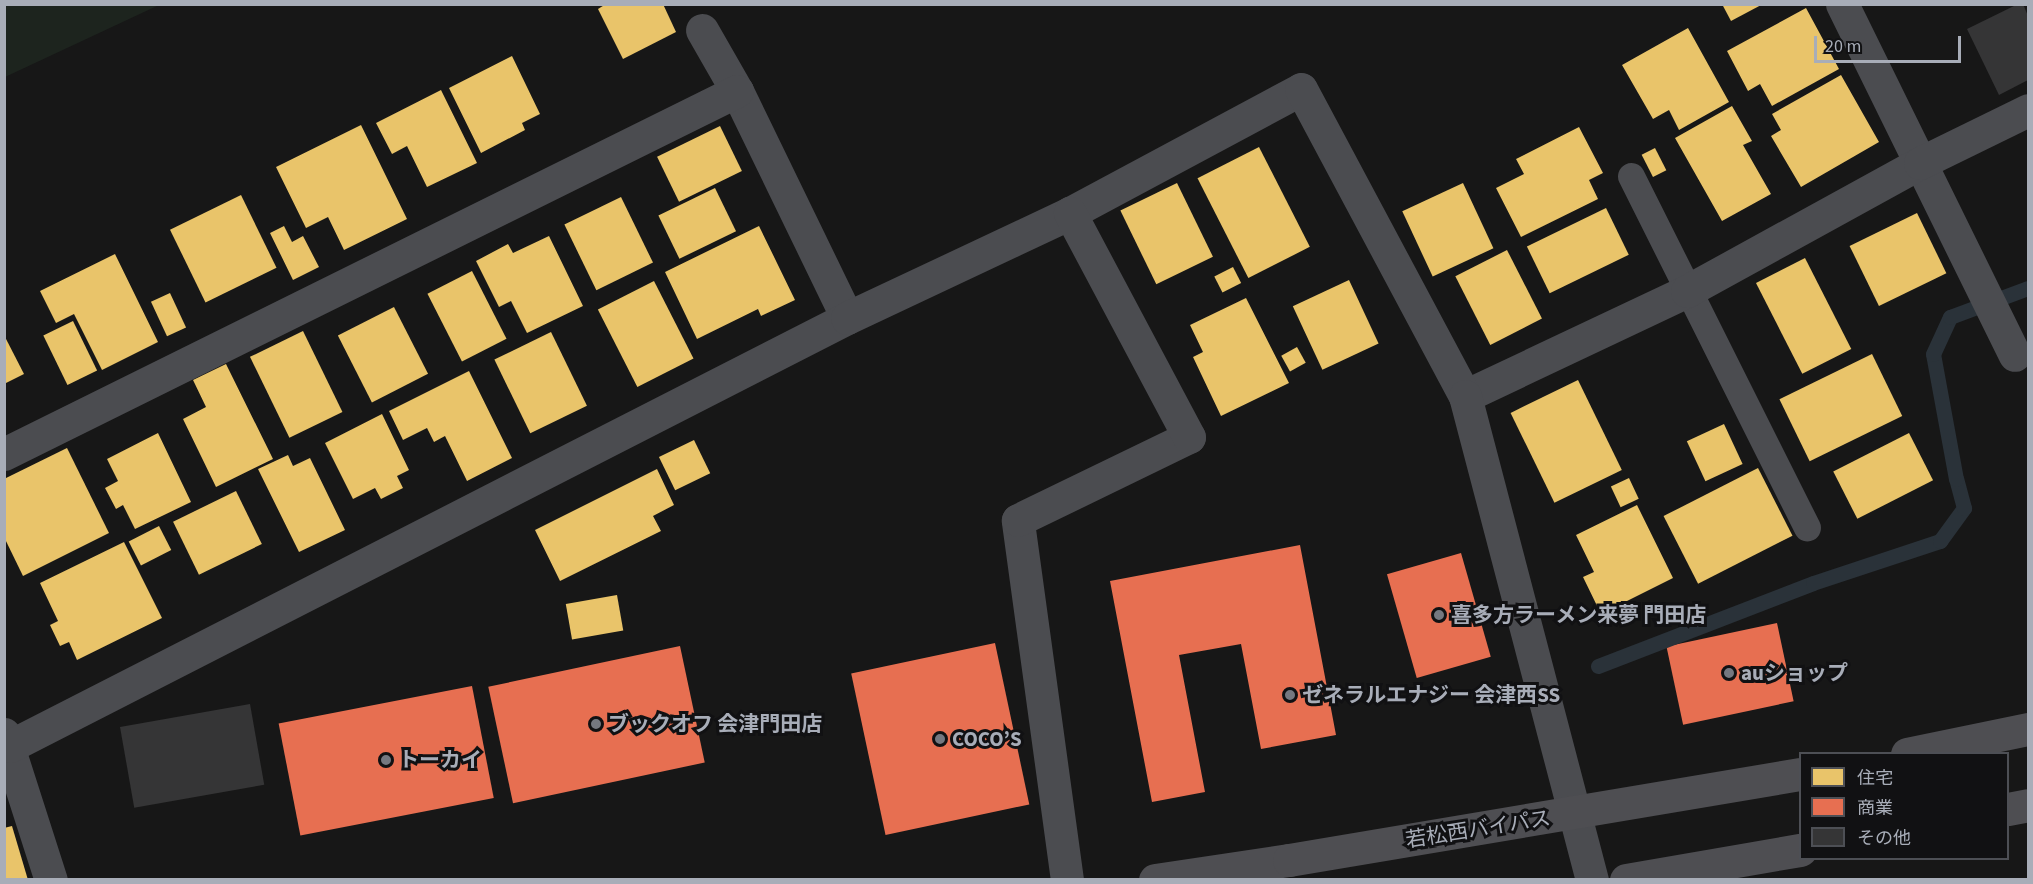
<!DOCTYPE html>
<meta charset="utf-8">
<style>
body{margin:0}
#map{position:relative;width:2033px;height:884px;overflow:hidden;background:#171717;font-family:"Source Sans 3","Noto Sans JP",sans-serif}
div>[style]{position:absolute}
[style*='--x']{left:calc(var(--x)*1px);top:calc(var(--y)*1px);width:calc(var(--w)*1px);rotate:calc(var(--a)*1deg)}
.green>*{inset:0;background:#1d241e}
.homes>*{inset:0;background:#e9c46a;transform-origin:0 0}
.shops>*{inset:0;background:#e76f51;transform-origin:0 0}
.stream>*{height:15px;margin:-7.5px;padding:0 7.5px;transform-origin:7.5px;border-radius:7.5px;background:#2a3239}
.building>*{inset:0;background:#353536;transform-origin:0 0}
.service>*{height:27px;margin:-13.5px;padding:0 13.5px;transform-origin:13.5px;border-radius:13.5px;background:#4b4c50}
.minor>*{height:33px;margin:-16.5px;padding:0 16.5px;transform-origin:16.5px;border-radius:16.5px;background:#4b4c50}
.trunk>*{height:33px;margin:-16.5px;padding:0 16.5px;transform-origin:16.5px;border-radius:16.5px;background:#4e4e52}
.dots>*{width:16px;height:16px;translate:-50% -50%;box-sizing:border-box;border:3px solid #111113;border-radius:50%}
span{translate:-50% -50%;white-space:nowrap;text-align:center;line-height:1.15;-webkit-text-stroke:6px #111113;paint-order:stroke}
.poi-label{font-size:21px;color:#a8adb8;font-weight:700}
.left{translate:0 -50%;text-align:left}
.street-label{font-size:21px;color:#a8adb8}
.frame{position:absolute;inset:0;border:6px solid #a8adb8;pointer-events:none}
.legend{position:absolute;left:1799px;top:752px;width:210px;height:108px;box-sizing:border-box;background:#111113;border:2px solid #4d4f55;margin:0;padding:8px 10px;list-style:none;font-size:18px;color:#a8adb8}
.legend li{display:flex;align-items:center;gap:12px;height:30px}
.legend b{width:30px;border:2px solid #4d4f55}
.scale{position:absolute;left:1814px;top:36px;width:147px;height:27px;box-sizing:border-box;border:3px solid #a8adb8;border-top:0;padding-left:8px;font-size:18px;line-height:21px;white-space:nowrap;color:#a8adb8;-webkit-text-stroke:4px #111113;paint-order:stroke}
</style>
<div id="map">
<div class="green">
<i style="clip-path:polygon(5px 4px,159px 4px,159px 5px,5px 77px)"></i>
</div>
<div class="homes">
<i style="clip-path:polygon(606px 4px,663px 4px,676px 32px,623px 59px,598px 9px)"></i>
<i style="clip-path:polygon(1722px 4px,1763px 4px,1731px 21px)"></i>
<i style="clip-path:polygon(1806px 8px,1839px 69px,1772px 106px,1760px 84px,1748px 91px,1727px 51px)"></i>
<i style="clip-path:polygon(1688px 28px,1729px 102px,1679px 130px,1669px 110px,1653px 119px,1622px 65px)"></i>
<i style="clip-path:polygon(512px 56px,540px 114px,522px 123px,525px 130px,481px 153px,449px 88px)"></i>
<i style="clip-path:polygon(1841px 75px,1879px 142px,1801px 187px,1771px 136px,1781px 130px,1772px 114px)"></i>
<i style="clip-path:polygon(441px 90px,477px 163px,427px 187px,407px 146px,392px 154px,376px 123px)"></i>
<i style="clip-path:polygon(1732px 106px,1752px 141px,1743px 145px,1771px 194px,1722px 221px,1675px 138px)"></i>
<i style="clip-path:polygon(361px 125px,407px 219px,344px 250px,328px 217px,306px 228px,276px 167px)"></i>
<i style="left:720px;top:126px;width:50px;height:70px;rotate:64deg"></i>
<i style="clip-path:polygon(1579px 127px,1603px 173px,1589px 180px,1598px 199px,1521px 237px,1496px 188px,1524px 174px,1516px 159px)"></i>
<i style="left:1259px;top:147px;width:112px;height:69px;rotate:63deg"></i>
<i style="left:1655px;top:148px;width:25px;height:15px;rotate:63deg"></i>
<i style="left:1177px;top:183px;width:82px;height:63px;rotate:64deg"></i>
<i style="left:1463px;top:183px;width:72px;height:67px;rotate:65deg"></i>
<i style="left:715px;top:188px;width:48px;height:63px;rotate:64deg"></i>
<i style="left:241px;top:195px;width:81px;height:79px;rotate:64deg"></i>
<i style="left:621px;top:197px;width:73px;height:63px;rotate:64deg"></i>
<i style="left:1606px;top:208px;width:52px;height:88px;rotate:64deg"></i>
<i style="left:1917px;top:213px;width:67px;height:75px;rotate:64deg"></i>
<i style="clip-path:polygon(284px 226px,292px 242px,303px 236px,319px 267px,293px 280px,270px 233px)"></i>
<i style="clip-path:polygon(759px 226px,795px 300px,761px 316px,758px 309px,697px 339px,665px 272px)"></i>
<i style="clip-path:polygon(549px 236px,583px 306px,527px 333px,511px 301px,499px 307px,476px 261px,508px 244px,513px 253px)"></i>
<i style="left:1507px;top:250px;width:77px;height:58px;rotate:63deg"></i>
<i style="clip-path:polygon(115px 254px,158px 342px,102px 370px,74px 314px,56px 323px,40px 291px)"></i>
<i style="left:1805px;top:258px;width:102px;height:55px;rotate:63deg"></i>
<i style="left:1233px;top:267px;width:18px;height:21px;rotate:63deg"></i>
<i style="left:472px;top:271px;width:76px;height:50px;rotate:63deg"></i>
<i style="left:1349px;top:280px;width:70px;height:62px;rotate:65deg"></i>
<i style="left:654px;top:281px;width:87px;height:63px;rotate:63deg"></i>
<i style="left:170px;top:293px;width:38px;height:21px;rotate:65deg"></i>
<i style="clip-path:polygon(1246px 298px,1289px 383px,1221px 416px,1193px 357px,1203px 352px,1190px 325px)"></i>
<i style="left:394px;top:307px;width:75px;height:63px;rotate:63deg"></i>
<i style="left:73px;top:321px;width:55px;height:33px;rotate:64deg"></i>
<i style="left:303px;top:331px;width:90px;height:59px;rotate:64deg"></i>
<i style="left:551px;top:332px;width:82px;height:63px;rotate:64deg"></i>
<i style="clip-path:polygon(4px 335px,24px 374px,4px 384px)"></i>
<i style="left:1297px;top:347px;width:18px;height:18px;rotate:61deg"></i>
<i style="left:1872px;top:354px;width:69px;height:103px;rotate:64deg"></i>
<i style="clip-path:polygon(226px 364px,273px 459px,216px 487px,183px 419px,206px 407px,193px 380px)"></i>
<i style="clip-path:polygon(469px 371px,512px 458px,467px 481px,445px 436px,434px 442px,427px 428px,403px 440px,389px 411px)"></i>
<i style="left:1578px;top:380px;width:100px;height:75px;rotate:64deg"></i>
<i style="clip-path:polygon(382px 414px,409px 470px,397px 476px,403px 488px,381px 499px,375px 488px,353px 499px,325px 443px)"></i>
<i style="left:1724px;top:424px;width:44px;height:41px;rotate:65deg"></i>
<i style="clip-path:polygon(158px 433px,191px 502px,135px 529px,123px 505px,116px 509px,105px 488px,118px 481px,107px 459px)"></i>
<i style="left:1909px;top:433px;width:53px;height:85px;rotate:63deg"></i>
<i style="left:694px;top:440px;width:37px;height:39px;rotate:64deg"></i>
<i style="clip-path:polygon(67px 448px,109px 533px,23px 576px,4px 537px,4px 479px)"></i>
<i style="clip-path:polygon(288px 455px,293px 466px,310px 458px,345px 530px,299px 552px,258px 469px)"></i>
<i style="left:1758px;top:468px;width:76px;height:106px;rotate:63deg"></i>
<i style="clip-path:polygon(657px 469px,674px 505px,653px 516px,661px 531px,560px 581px,535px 530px)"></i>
<i style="left:1629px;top:478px;width:23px;height:20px;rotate:65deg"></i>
<i style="left:236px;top:491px;width:59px;height:70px;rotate:64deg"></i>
<i style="clip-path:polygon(1637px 505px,1673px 578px,1601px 614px,1583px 577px,1594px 572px,1576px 535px)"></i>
<i style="left:159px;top:526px;width:27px;height:34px;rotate:63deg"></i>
<i style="clip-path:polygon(124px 542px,162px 618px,77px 660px,69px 642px,60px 646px,50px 625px,58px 621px,40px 583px)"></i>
<i style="left:617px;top:595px;width:36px;height:52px;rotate:80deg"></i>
<i style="clip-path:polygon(12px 826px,28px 880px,4px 880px,4px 828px)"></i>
</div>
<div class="shops">
<i style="clip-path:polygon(1300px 545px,1336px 735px,1261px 749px,1241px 644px,1179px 655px,1205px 792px,1152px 802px,1110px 581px)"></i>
<i style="left:1461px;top:553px;width:108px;height:77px;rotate:74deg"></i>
<i style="left:1777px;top:623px;width:80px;height:113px;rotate:78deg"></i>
<i style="left:995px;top:643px;width:165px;height:147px;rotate:78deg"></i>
<i style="left:680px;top:646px;width:119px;height:196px;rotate:78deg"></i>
<i style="left:472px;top:686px;width:114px;height:197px;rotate:79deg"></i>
</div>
<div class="stream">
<i style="--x:1598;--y:666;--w:230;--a:-21.1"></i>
<i style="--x:1813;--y:583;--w:134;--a:-18.3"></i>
<i style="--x:1940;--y:541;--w:41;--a:-54"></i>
<i style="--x:1964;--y:508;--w:30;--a:-105"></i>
<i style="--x:1956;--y:479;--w:127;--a:-100.4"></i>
<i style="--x:1933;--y:354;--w:41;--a:-65.3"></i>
<i style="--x:1950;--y:317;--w:83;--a:-20.4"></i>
</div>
<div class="building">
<i style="clip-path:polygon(2018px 4px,2023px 4px,2028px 16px,2028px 80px,1999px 95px,1967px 29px)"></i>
<i style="left:250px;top:704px;width:82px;height:132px;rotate:80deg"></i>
</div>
<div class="service">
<i style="--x:1631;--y:176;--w:393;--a:63.4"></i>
</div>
<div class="minor">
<i style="--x:1842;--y:4;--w:391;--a:63.8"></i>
<i style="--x:702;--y:30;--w:70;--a:60.2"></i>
<i style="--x:737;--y:91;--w:252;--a:64.1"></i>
<i style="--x:1465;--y:396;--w:246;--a:-25.3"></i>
<i style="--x:1687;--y:291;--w:266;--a:-28.8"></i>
<i style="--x:1920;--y:163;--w:120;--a:-26.1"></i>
<i style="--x:4;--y:454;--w:818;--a:-26.35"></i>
<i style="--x:4;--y:734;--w:153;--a:72.2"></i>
<i style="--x:10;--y:746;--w:940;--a:-27.08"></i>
<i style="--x:847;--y:318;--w:246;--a:-25.2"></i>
<i style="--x:1070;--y:213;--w:262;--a:-28.2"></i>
<i style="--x:1301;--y:89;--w:348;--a:61.9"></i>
<i style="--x:1465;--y:396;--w:500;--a:75.3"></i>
<i style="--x:1067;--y:880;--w:363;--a:-97.8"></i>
<i style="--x:1018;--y:520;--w:190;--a:-25.9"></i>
<i style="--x:1189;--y:437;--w:254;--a:-118"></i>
</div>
<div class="trunk">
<i style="--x:1907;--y:754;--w:124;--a:-11.7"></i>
<i style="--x:2008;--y:809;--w:20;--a:-11"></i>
<i style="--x:1155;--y:880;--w:135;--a:-8.5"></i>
<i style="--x:1289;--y:860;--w:518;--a:-9.55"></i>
<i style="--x:1626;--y:880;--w:177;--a:-9.8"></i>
</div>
<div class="dots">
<i style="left:1439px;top:615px;background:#757880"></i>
<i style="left:1729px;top:673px;background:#757880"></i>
<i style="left:1290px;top:695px;background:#757880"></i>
<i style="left:596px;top:724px;background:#757880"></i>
<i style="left:940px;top:739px;background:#757880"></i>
<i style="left:386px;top:760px;background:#757880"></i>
</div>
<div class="poi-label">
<span class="left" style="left:1451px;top:615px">喜多方ラーメン来夢 門田店</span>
<span class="left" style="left:1741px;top:673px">auショップ</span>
<span class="left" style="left:1302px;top:695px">ゼネラルエナジー 会津西SS</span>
<span class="left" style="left:608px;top:724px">ブックオフ 会津門田店</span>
<span class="left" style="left:952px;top:739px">COCO’S</span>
<span class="left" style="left:398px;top:760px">トーカイ</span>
</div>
<div class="street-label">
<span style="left:1478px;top:829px;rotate:-9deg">若松西バイパス</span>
</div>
<div class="frame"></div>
<ul class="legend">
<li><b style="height:16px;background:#e9c46a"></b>住宅</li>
<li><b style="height:16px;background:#e76f51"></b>商業</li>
<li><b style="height:16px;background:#353536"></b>その他</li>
</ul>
<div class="scale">20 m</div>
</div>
